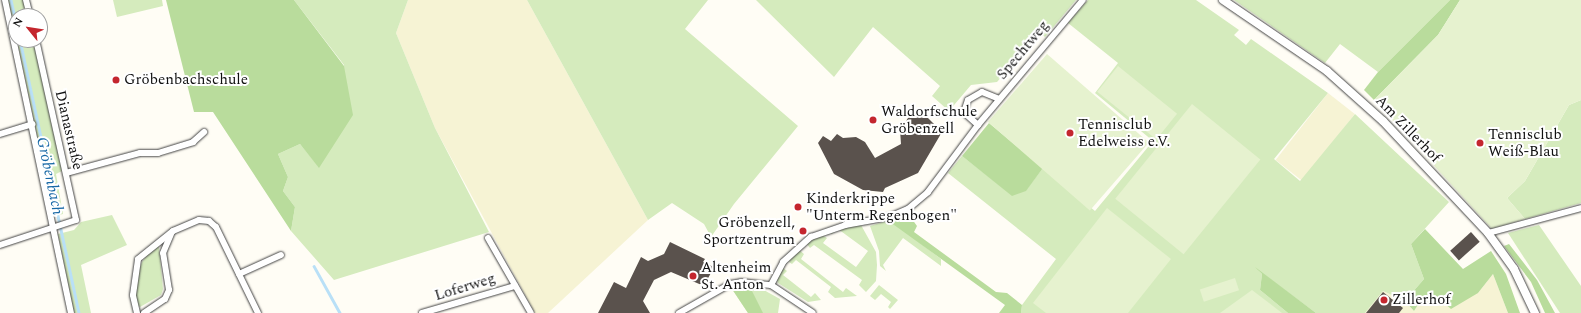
<!DOCTYPE html>
<meta charset="utf-8">
<style>
body{margin:0}
#map{position:relative;width:1581px;height:313px;overflow:hidden;background:#fffdf5;font-family:Spectral,serif}
div>[style]{position:absolute}
[style*='--x']{left:calc(var(--x)*1px);top:calc(var(--y)*1px);width:calc(var(--w)*1px);rotate:calc(var(--a)*1deg)}
.farmland>*{inset:0;background:#f6f3d4;transform-origin:0 0}
.green>*{inset:0;background:#d5ebbd}
.forest>*{inset:0;background:#b9dc9c}
.pitch>*{inset:0;background:#e6f2cf;transform-origin:0 0}
.stream>*{height:2.5px;margin:-1.25px;padding:0 1.25px;transform-origin:1.25px;border-radius:1.25px;background:#b9e0f7}
.building>*{inset:0;background:#5a524d;transform-origin:0 0}
.roads{filter:drop-shadow(0 0 1px #444) drop-shadow(0 0 1px #444)}
.minor>*{height:6px;margin:-3px;padding:0 3px;transform-origin:3px;border-radius:3px;background:#fff}
.tertiary>*{height:8px;margin:-4px;padding:0 4px;transform-origin:4px;border-radius:4px;background:#fff}
.dots>*{width:11px;height:11px;translate:-50% -50%;box-sizing:border-box;border:2px solid #fff;border-radius:50%}
span{translate:-50% -50%;white-space:nowrap;text-align:center;line-height:1.15;-webkit-text-stroke:4px #fff;paint-order:stroke}
.street-label{font-size:15px;color:#111}
.poi-label{font-size:15px;color:#111}
.left{translate:0 -50%;text-align:left}
.right{translate:-100% -50%;text-align:right}
.water-label{font-size:16px;color:#1768a6;font-style:italic}
.north{position:absolute;left:8px;top:8px;width:40px;height:40px;box-sizing:border-box;background:#fff;border:1px solid #a0a0a0;border-radius:50%;rotate:300deg;font-size:11px;font-weight:700;line-height:16px;text-align:center;color:#111}
.north::after{content:'';display:block;margin:auto;width:14px;height:18px;background:#c4262e;clip-path:polygon(50% 0,100% 100%,50% 72%,0 100%)}
</style>
<div id="map">
<div class="farmland">
<i style="clip-path:polygon(408px 0,527px 0,648px 220px,548px 313px,535px 313px,435px 128px,396px 33px)"></i>
<i style="left:1328px;top:93px;width:34px;height:85px;rotate:38deg"></i>
<i style="clip-path:polygon(1493px 274px,1508px 313px,1365px 313px,1383px 291px,1405px 301px,1414px 311px,1421px 300px,1435px 295px,1478px 293px)"></i>
</div>
<div class="green">
<i style="clip-path:polygon(8px 0,24px 0,28px 16px,16px 16px,16px 36px)"></i>
<i style="clip-path:polygon(113px 0,162px 0,163px 6px,117px 17px)"></i>
<i style="clip-path:polygon(294px 0,408px 0,396px 33px,435px 128px,489px 232px,334px 280px,291px 231px,295px 207px,283px 191px,288px 177px,278px 154px,300px 144px,319px 167px,344px 65px)"></i>
<i style="clip-path:polygon(527px 0,708px 0,685px 29px,798px 126px,734px 204px,711px 237px,704px 224px,672px 203px,648px 220px)"></i>
<i style="clip-path:polygon(756px 0,1076px 0,1045px 37px,1040px 33px,997px 82px,971px 85px,949px 111px,932px 96px,940px 86px,873px 27px,834px 77px)"></i>
<i style="clip-path:polygon(1088px 0,1196px 0,1239px 30px,1234px 35px,1246px 45px,1251px 39px,1328px 93px,1274px 159px,1300px 181px,1355px 114px,1449px 202px,1411px 244px,1424px 279px,1405px 301px,1383px 291px,1365px 313px,1316px 313px,1258px 270px,1262px 274px,1260px 290px,1288px 313px,1021px 313px,1022px 305px,1056px 259px,948px 173px,962px 156px,1012px 195px,1026px 190px,1043px 168px,1095px 211px,1153px 141px,1095px 93px,1118px 63px,1068px 23px)"></i>
<i style="clip-path:polygon(1234px 0,1450px 0,1378px 72px,1340px 44px,1325px 63px)"></i>
<i style="clip-path:polygon(17px 40px,33px 40px,62px 171px,56px 174px,63px 214px,54px 216px)"></i>
<i style="clip-path:polygon(1581px 100px,1581px 203px,1525px 219px,1507px 198px,1525px 181px,1569px 105px)"></i>
<i style="clip-path:polygon(112px 215px,127px 245px,81px 265px,91px 313px,74px 313px,58px 234px,74px 230px,81px 222px)"></i>
<i style="clip-path:polygon(890px 220px,941px 259px,941px 266px,903px 238px,883px 265px,886px 271px,880px 266px,879px 251px,870px 226px)"></i>
<i style="clip-path:polygon(861px 225px,876px 252px,877px 265px,876px 281px,866px 292px,859px 285px,862px 280px,814px 245px,810px 248px,806px 243px,822px 235px,827px 238px,823px 243px,856px 267px,868px 251px,838px 229px,832px 234px,828px 231px,837px 228px)"></i>
<i style="clip-path:polygon(1539px 225px,1581px 286px,1581px 313px,1560px 313px,1508px 233px)"></i>
<i style="clip-path:polygon(153px 247px,159px 247px,163px 289px,161px 295px,140px 307px,136px 304px,134px 284px,142px 262px)"></i>
<i style="clip-path:polygon(798px 249px,804px 254px,801px 259px,843px 292px,846px 288px,857px 296px,835px 298px,828px 292px,831px 287px,796px 260px,792px 264px,789px 262px)"></i>
<i style="clip-path:polygon(782px 267px,787px 271px,783px 275px,811px 297px,815px 293px,821px 300px,808px 302px,778px 283px,776px 278px)"></i>
<i style="clip-path:polygon(879px 285px,898px 300px,890px 309px,888px 307px,891px 302px,881px 294px,875px 300px,870px 296px)"></i>
<i style="clip-path:polygon(732px 289px,762px 289px,780px 299px,778px 313px,748px 313px)"></i>
</div>
<div class="forest">
<i style="clip-path:polygon(166px 0,294px 0,344px 66px,353px 115px,319px 168px,300px 144px,278px 154px,288px 177px,283px 191px,295px 207px,291px 231px,213px 112px,194px 112px)"></i>
<i style="clip-path:polygon(1450px 0,1460px 0,1438px 35px,1374px 100px,1364px 90px,1378px 72px)"></i>
<i style="clip-path:polygon(989px 123px,1043px 168px,1026px 191px,1012px 196px,962px 156px)"></i>
<i style="clip-path:polygon(909px 215px,917px 226px,914px 232px,996px 292px,1007px 293px,1022px 305px,1021px 313px,999px 313px,1005px 305px,890px 222px)"></i>
<i style="clip-path:polygon(1425px 229px,1463px 269px,1491px 251px,1506px 274px,1520px 313px,1508px 313px,1493px 274px,1478px 293px,1451px 309px,1435px 295px,1421px 300px,1414px 311px,1405px 301px,1424px 279px,1411px 244px)"></i>
<i style="clip-path:polygon(1509px 244px,1537px 280px,1555px 313px,1545px 313px,1531px 282px,1504px 246px)"></i>
<i style="clip-path:polygon(1255px 267px,1316px 313px,1288px 313px,1260px 290px,1262px 274px)"></i>
<i style="clip-path:polygon(732px 289px,751px 289px,763px 313px,748px 313px)"></i>
</div>
<div class="pitch">
<i style="clip-path:polygon(1460px 0,1581px 0,1581px 100px,1569px 105px,1525px 181px,1507px 198px,1525px 219px,1492px 229px,1374px 100px,1438px 35px)"></i>
<i style="left:1047px;top:54px;width:135px;height:90px;rotate:41deg"></i>
<i style="left:1118px;top:66px;width:76px;height:33px;rotate:39deg"></i>
<i style="left:1192px;top:104px;width:88px;height:122px;rotate:39deg"></i>
<i style="clip-path:polygon(1107px 208px,1171px 259px,1128px 313px,1046px 313px,1033px 303px)"></i>
<i style="left:1235px;top:278px;width:13px;height:37px;rotate:72deg"></i>
<i style="clip-path:polygon(1252px 290px,1282px 313px,1220px 313px)"></i>
</div>
<div class="stream">
<i style="--x:11;--y:0;--w:22;--a:77"></i>
<i style="--x:20;--y:40;--w:279;--a:77.8"></i>
<i style="--x:314;--y:266;--w:54;--a:61"></i>
</div>
<div class="building">
<i style="clip-path:polygon(910px 115px,927px 117px,942px 132px,918px 173px,885px 188px,883px 192px,863px 190px,834px 174px,818px 143px,823px 136px,831px 141px,837px 134px,843px 138px,856px 137px,865px 142px,875px 158px,901px 144px,900px 130px)"></i>
<i style="left:1471px;top:232px;width:13px;height:28px;rotate:48deg"></i>
<i style="clip-path:polygon(670px 242px,705px 259px,703px 262px,714px 267px,704px 286px,671px 272px,654px 280px,643px 301px,650px 313px,598px 313px,614px 282px,626px 288px,641px 257px,648px 261px,664px 254px)"></i>
<i style="clip-path:polygon(1383px 292px,1403px 308px,1399px 313px,1366px 313px)"></i>
</div>
<div class="roads">
<div class="minor">
<i style="--x:5;--y:0;--w:320;--a:78.1"></i>
<i style="--x:26;--y:0;--w:16;--a:76"></i>
<i style="--x:978;--y:125;--w:15;--a:-138"></i>
<i style="--x:967;--y:115;--w:6;--a:-108"></i>
<i style="--x:965;--y:109;--w:9;--a:-72"></i>
<i style="--x:968;--y:100;--w:16;--a:-30"></i>
<i style="--x:982;--y:92;--w:18;--a:22"></i>
<i style="--x:0;--y:134;--w:34;--a:-17"></i>
<i style="--x:66;--y:173;--w:77;--a:-15.1"></i>
<i style="--x:140;--y:153;--w:18;--a:0"></i>
<i style="--x:158;--y:153;--w:37;--a:-17"></i>
<i style="--x:193;--y:142;--w:15;--a:-42"></i>
<i style="--x:1488;--y:233;--w:96;--a:-15"></i>
<i style="--x:488;--y:238;--w:86;--a:60.2"></i>
<i style="--x:0;--y:245;--w:80;--a:-18.2"></i>
<i style="--x:76;--y:220;--w:184;--a:-102.5"></i>
<i style="--x:239;--y:274;--w:46;--a:-24.3"></i>
<i style="--x:771;--y:285;--w:26;--a:-62"></i>
<i style="--x:783;--y:262;--w:38;--a:-42"></i>
<i style="--x:811;--y:237;--w:36;--a:-19"></i>
<i style="--x:845;--y:225;--w:45;--a:-10.3"></i>
<i style="--x:889;--y:217;--w:21;--a:-23"></i>
<i style="--x:908;--y:209;--w:26;--a:-40"></i>
<i style="--x:928;--y:192;--w:84;--a:-53.3"></i>
<i style="--x:978;--y:125;--w:163;--a:-50"></i>
<i style="--x:137;--y:313;--w:18;--a:-103"></i>
<i style="--x:133;--y:295;--w:36;--a:-82"></i>
<i style="--x:138;--y:259;--w:45;--a:-38.7"></i>
<i style="--x:173;--y:231;--w:28;--a:-23"></i>
<i style="--x:199;--y:220;--w:10;--a:6"></i>
<i style="--x:209;--y:221;--w:9;--a:41"></i>
<i style="--x:216;--y:227;--w:96;--a:64"></i>
<i style="--x:144;--y:313;--w:25;--a:-34"></i>
<i style="--x:165;--y:299;--w:10;--a:-66"></i>
<i style="--x:169;--y:290;--w:37;--a:-99"></i>
<i style="--x:163;--y:253;--w:21;--a:-67"></i>
<i style="--x:422;--y:313;--w:97;--a:-16.2"></i>
<i style="--x:679;--y:313;--w:59;--a:-29.6"></i>
<i style="--x:730;--y:284;--w:11;--a:-10"></i>
<i style="--x:741;--y:282;--w:30;--a:6"></i>
<i style="--x:771;--y:285;--w:50;--a:33.7"></i>
</div>
<div class="tertiary">
<i style="--x:1223;--y:0;--w:126;--a:34.3"></i>
<i style="--x:1327;--y:71;--w:75;--a:41.8"></i>
<i style="--x:1383;--y:121;--w:154;--a:46.8"></i>
<i style="--x:1488;--y:233;--w:44;--a:54.2"></i>
<i style="--x:1514;--y:269;--w:49;--a:64.5"></i>
</div>
</div>
<div class="dots">
<i style="left:116px;top:80px;background:#c4262e"></i>
<i style="left:873px;top:120px;background:#c4262e"></i>
<i style="left:1070px;top:133px;background:#c4262e"></i>
<i style="left:1480px;top:143px;background:#c4262e"></i>
<i style="left:798px;top:207px;background:#c4262e"></i>
<i style="left:803px;top:231px;background:#c4262e"></i>
<i style="left:693px;top:276px;background:#c4262e"></i>
<i style="left:1384px;top:300px;background:#c4262e"></i>
</div>
<div class="street-label">
<span style="left:1023px;top:50px;rotate:-50deg">Spechtweg</span>
<span style="left:1408px;top:129px;rotate:46deg">Am Zillerhof</span>
<span style="left:69px;top:130px;rotate:77deg">Dianastraße</span>
<span style="left:465px;top:287px;rotate:-17deg">Loferweg</span>
</div>
<div class="poi-label">
<span class="left" style="left:124px;top:80px">Gröbenbachschule</span>
<span class="left" style="left:881px;top:120px">Waldorfschule<br>Gröbenzell</span>
<span class="left" style="left:1078px;top:133px">Tennisclub<br>Edelweiss e.V.</span>
<span class="left" style="left:1488px;top:143px">Tennisclub<br>Weiß-Blau</span>
<span class="left" style="left:806px;top:207px">Kinderkrippe<br>"Unterm Regenbogen"</span>
<span class="right" style="left:795px;top:231px">Gröbenzell,<br>Sportzentrum</span>
<span class="left" style="left:701px;top:276px">Altenheim<br>St. Anton</span>
<span class="left" style="left:1392px;top:300px">Zillerhof</span>
</div>
<div class="water-label">
<span style="left:50px;top:176px;rotate:78deg">Gröbenbach</span>
</div>
<div class="north">N</div>
</div>
